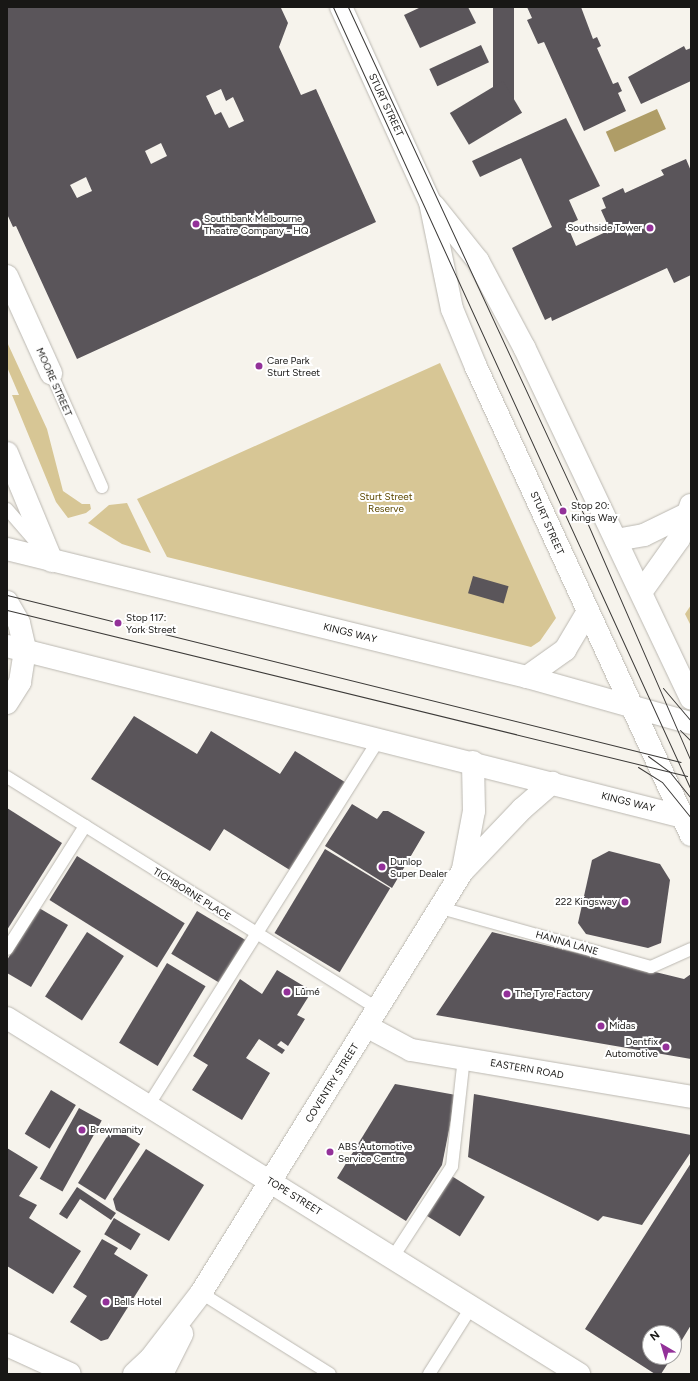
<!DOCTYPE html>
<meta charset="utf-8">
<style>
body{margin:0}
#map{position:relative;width:698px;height:1381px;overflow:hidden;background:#f6f3ec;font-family:Figtree,sans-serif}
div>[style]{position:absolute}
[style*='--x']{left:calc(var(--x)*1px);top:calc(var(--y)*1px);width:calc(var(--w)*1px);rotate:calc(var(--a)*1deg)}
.green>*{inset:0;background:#d7c695}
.water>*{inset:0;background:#af9d67;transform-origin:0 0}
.building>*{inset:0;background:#5a555a;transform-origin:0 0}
.roads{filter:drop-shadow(0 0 1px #bbb8b1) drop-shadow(0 0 1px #bbb8b1)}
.service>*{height:12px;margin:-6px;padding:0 6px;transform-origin:6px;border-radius:6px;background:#fff}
.minor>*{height:22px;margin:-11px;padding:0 11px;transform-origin:11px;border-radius:11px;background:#fff}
.tertiary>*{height:22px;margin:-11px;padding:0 11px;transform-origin:11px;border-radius:11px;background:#fff}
.trunk>*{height:22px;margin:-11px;padding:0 11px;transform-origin:11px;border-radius:11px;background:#fff}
.motorway>*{height:22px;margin:-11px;padding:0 11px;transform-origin:11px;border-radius:11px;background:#fff}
.tram>*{height:1px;margin:-0.5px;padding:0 0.5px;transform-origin:0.5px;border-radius:0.5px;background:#3c3a38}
.dots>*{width:11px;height:11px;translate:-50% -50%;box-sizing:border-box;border:2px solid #fff;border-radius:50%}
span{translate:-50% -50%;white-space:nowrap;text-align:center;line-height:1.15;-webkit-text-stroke:4px #fff;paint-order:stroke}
.street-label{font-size:10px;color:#181715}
.poi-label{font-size:10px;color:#181715}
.left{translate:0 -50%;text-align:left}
.right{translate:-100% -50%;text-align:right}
.park-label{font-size:10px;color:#5c4801}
.frame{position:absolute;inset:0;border:8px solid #181715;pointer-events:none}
.north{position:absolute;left:642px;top:1325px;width:40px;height:40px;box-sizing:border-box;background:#fff;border:1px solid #a3a2a1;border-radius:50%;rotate:322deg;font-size:11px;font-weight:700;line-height:16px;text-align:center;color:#181715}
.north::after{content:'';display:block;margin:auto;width:14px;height:18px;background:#933199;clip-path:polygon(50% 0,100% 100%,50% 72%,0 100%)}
</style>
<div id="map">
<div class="green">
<i style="clip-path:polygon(7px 342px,47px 429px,63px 491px,82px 504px,90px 504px,91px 509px,86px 513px,68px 518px,56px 502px,12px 395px,19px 395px,7px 367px)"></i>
<i style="clip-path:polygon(440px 363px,554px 614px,556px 618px,540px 641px,531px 647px,167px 557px,137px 499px)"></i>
<i style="clip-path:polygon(127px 503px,151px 553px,122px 544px,88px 523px,109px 505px)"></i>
<i style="clip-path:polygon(691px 605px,691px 626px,685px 614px)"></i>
</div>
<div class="water">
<i style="left:657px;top:109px;width:22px;height:56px;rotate:66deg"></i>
</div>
<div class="building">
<i style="clip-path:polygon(evenodd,7px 7px,281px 8px,288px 23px,279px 47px,301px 95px,316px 89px,376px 222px,77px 359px,16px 226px,13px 227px,7px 214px,7px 7px,221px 89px,226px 101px,233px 97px,244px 121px,229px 128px,221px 112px,215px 115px,206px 96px,221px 89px,7px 7px,161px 143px,167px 156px,151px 164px,145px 151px,161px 143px,7px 7px,86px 177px,92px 191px,77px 198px,70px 185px,86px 177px)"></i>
<i style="clip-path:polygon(421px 7px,468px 7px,476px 23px,420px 48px,404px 15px)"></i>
<i style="left:493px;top:7px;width:21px;height:109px"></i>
<i style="clip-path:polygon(527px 7px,581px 7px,593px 39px,597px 37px,601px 46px,597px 48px,613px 84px,618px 82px,622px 91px,618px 93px,626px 111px,584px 131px,544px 42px,538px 44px,527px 20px,532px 18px)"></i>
<i style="left:481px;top:45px;width:19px;height:57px;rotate:65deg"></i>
<i style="clip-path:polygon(684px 46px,686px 50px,691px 48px,691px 81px,641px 104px,628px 77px)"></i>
<i style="left:503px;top:81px;width:37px;height:62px;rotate:59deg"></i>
<i style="clip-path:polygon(566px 118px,600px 186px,569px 200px,578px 220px,567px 225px,576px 246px,610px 230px,601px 210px,606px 208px,602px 198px,623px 188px,625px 193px,664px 175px,661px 170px,686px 159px,691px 171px,691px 275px,674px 283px,667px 268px,552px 321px,551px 317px,545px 320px,512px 248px,552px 227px,521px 158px,480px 177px,472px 161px)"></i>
<i style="left:473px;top:576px;width:37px;height:18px;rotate:16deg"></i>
<i style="clip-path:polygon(134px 716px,197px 754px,211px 731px,280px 774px,295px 751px,348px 784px,293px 872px,224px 829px,210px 851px,91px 779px)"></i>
<i style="clip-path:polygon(352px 804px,377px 819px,383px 811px,388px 811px,425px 832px,392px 888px,325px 846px)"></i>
<i style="clip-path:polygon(7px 808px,62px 843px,7px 930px)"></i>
<i style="left:325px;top:849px;width:76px;height:98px;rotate:31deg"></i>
<i style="clip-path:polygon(609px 851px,660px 864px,670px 880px,661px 943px,648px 948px,586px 934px,578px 923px,592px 860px)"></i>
<i style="left:77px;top:856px;width:127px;height:52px;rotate:32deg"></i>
<i style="clip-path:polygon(39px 908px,68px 925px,31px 987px,7px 973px,7px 960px)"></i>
<i style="left:197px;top:911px;width:58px;height:50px;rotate:31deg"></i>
<i style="left:87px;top:932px;width:44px;height:77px;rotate:33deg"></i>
<i style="clip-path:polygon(492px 932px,684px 979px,691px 974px,691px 1059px,436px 1015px)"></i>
<i style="left:167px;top:963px;width:45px;height:93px;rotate:31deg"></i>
<i style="clip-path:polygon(277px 970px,312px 991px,297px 1015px,305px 1019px,288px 1046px,281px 1041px,277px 1045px,285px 1050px,282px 1054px,259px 1039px,246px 1058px,270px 1073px,242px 1120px,192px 1090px,208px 1065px,193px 1056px,240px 979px,262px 994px)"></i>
<i style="clip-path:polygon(395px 1084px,456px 1095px,442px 1165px,406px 1221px,337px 1178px)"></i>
<i style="left:51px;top:1090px;width:29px;height:51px;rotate:31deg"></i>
<i style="clip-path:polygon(474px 1094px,691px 1135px,691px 1152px,642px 1225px,603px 1216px,598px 1221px,468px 1157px)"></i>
<i style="left:79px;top:1108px;width:26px;height:81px;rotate:29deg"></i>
<i style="left:113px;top:1127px;width:32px;height:66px;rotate:32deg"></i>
<i style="clip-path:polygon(7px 1148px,38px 1167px,19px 1196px,37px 1205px,29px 1218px,81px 1251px,53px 1294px,7px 1266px)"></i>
<i style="clip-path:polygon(146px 1149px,204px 1185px,169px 1241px,116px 1210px,113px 1199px)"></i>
<i style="clip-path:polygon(691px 1163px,691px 1325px,674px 1353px,674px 1333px,650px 1333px,650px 1357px,672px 1357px,661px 1374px,655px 1374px,585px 1329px)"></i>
<i style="left:450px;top:1175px;width:41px;height:47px;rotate:32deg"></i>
<i style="clip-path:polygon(77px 1187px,116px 1213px,111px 1220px,80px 1199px,67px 1219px,59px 1214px)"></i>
<i style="left:114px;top:1218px;width:31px;height:19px;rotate:31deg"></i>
<i style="clip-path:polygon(102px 1239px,118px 1248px,114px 1254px,148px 1275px,108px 1339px,101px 1341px,70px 1322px,87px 1296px,73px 1287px)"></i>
</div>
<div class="roads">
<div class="service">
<i style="--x:51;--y:373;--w:125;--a:65.9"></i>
<i style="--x:7;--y:509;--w:49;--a:49.1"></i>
<i style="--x:7;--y:777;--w:438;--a:32"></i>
<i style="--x:441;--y:908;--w:218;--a:15.7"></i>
<i style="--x:651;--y:967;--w:44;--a:-24.2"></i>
<i style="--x:7;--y:949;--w:146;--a:-57.6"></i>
<i style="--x:148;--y:1106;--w:434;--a:-57.8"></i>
<i style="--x:393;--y:1257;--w:108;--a:-57"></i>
<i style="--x:452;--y:1166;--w:109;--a:-83.7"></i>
<i style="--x:201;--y:1293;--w:152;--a:32.1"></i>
<i style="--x:429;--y:1374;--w:80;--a:-57.7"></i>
</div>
<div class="minor">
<i style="--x:7;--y:276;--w:107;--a:65.6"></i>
<i style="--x:616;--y:540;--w:28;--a:-10"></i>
<i style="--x:644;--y:535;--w:48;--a:-26"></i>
<i style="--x:642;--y:591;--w:64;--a:-54.6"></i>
<i style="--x:679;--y:539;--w:36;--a:-71"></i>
<i style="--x:7;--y:703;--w:25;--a:-58"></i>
<i style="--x:20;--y:682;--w:32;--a:-81"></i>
<i style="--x:463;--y:869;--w:59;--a:-79.3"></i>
<i style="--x:474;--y:811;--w:49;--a:-91.2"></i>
<i style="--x:7;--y:1018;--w:674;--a:31.9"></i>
<i style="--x:368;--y:1027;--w:49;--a:28.1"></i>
<i style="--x:411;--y:1050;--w:284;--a:9.5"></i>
<i style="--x:134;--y:1374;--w:23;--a:-43"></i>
<i style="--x:151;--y:1358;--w:82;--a:-52.4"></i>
<i style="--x:201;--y:1293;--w:495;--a:-58.2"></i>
<i style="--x:462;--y:872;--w:87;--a:-46.4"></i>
<i style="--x:522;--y:809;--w:40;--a:-41"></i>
<i style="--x:162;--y:1374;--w:45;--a:-63.4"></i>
</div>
<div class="tertiary">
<i style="--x:341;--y:7;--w:214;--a:65.5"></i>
<i style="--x:430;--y:202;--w:109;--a:78.4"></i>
<i style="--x:452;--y:309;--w:63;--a:67.5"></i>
<i style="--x:476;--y:367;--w:515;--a:65.33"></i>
<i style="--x:434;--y:206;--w:70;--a:51.3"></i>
<i style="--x:478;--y:261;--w:98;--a:61.9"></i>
<i style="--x:524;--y:347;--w:389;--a:64.6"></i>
<i style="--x:527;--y:677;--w:47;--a:-35.4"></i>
<i style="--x:565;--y:650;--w:43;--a:-59.3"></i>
<i style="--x:7;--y:1345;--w:69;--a:24.7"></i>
</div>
<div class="trunk">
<i style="--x:7;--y:549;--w:536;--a:13.83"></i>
<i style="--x:527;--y:677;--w:170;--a:15.7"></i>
<i style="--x:7;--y:602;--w:24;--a:60"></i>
<i style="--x:19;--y:623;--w:28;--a:77"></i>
<i style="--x:7;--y:646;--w:706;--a:14.19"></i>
</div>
<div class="motorway">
<i style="--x:7;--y:453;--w:117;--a:67.4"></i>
</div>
</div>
<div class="tram">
<i style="--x:333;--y:7;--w:861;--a:65.43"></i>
<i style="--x:348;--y:7;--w:558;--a:65.09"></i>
<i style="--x:583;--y:513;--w:270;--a:66.5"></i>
<i style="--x:7;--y:595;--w:694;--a:13.92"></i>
<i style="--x:7;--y:610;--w:700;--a:13.72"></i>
<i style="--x:663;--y:688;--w:43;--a:49.7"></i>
<i style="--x:680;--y:730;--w:16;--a:45"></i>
<i style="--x:648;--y:756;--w:26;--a:36"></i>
<i style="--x:669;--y:771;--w:35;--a:51"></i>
<i style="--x:638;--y:767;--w:28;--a:32"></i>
<i style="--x:662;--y:782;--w:46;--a:51.1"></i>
</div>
<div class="dots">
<i style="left:196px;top:224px;background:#933199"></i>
<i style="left:650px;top:228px;background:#933199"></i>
<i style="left:259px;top:366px;background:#933199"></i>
<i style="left:563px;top:511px;background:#933199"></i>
<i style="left:118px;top:623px;background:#933199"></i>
<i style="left:382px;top:867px;background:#933199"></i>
<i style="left:625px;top:902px;background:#933199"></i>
<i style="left:287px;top:992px;background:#933199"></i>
<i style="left:507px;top:994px;background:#933199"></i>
<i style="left:601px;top:1026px;background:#933199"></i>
<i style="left:666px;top:1047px;background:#933199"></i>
<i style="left:82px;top:1130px;background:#933199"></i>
<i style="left:330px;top:1152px;background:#933199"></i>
<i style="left:106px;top:1302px;background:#933199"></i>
</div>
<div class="street-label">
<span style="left:386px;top:105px;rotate:65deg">STURT STREET</span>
<span style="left:54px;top:382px;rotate:66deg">MOORE STREET</span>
<span style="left:547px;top:523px;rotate:66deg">STURT STREET</span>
<span style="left:350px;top:633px;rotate:14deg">KINGS WAY</span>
<span style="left:628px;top:802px;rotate:14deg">KINGS WAY</span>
<span style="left:192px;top:894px;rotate:32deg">TICHBORNE PLACE</span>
<span style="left:567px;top:943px;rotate:16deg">HANNA LANE</span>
<span style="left:527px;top:1069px;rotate:10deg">EASTERN ROAD</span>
<span style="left:332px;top:1083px;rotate:-58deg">COVENTRY STREET</span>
<span style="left:294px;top:1196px;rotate:32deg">TOPE STREET</span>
</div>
<div class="poi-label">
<span class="left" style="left:204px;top:224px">Southbank Melbourne<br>Theatre Company - HQ</span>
<span class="right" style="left:642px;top:228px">Southside Tower</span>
<span class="left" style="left:267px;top:366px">Care Park<br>Sturt Street</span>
<span class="left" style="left:571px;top:511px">Stop 20:<br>Kings Way</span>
<span class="left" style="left:126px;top:623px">Stop 117:<br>York Street</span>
<span class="left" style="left:390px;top:867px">Dunlop<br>Super Dealer</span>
<span class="right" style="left:617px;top:902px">222 Kingsway</span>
<span class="left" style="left:295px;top:992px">Lûmé</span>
<span class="left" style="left:515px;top:994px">The Tyre Factory</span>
<span class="left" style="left:609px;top:1026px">Midas</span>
<span class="right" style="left:658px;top:1047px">Dentfix<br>Automotive</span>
<span class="left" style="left:90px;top:1130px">Brewmanity</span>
<span class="left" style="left:338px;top:1152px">ABS Automotive<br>Service Centre</span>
<span class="left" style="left:114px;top:1302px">Bells Hotel</span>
</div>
<div class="park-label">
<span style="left:386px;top:502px">Sturt Street<br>Reserve</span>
</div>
<div class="frame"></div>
<div class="north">N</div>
</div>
